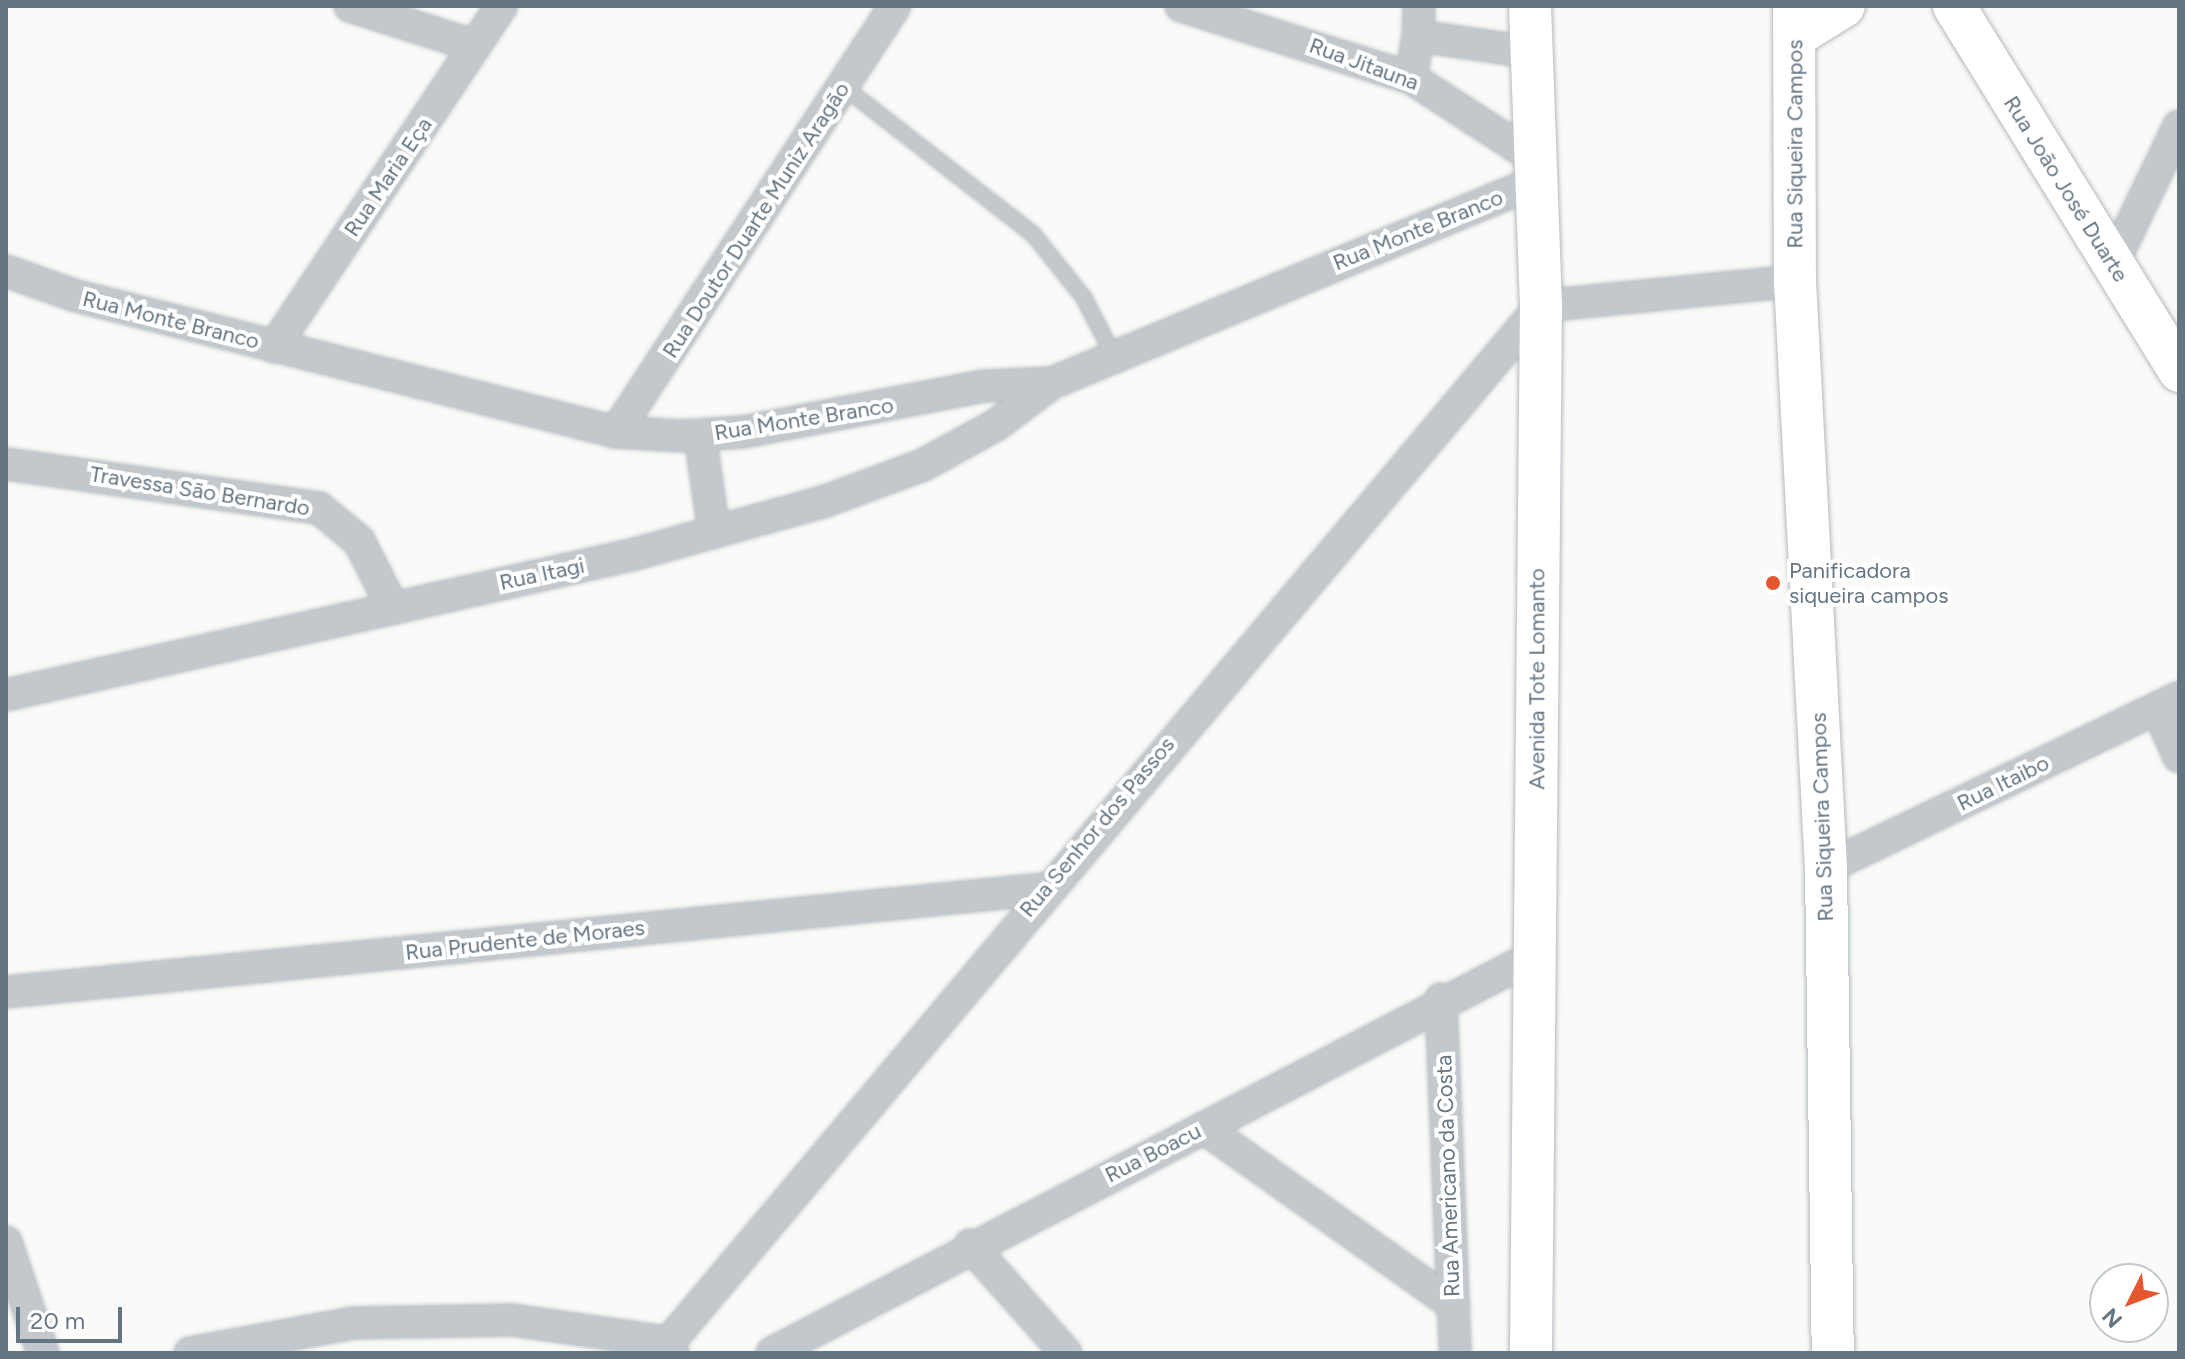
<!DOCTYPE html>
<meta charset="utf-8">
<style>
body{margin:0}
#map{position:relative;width:2185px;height:1359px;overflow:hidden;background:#fafaf8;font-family:Figtree,sans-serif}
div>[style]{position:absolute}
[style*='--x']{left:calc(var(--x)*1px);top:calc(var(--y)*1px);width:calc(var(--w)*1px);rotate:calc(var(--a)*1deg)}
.roads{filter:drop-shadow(0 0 2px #b3babf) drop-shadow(0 0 2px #b3babf)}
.lane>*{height:14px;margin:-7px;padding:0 7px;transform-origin:7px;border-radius:7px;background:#c3c8cc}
.street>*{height:30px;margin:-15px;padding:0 15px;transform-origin:15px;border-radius:15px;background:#c3c8cc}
.secondary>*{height:42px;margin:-21px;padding:0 21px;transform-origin:21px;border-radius:21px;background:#fff}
.dots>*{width:22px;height:22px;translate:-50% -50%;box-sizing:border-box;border:4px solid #fff;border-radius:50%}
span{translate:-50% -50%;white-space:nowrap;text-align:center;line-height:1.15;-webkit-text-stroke:8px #fff;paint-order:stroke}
.street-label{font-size:22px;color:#657683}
.poi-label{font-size:22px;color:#657683}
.left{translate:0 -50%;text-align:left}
.frame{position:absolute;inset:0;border:8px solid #657683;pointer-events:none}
.north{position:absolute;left:2089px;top:1263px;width:80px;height:80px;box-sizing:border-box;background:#fff;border:2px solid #c1c8cd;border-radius:50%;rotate:228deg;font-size:22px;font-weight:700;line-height:32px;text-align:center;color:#657683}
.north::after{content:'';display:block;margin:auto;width:28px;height:36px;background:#e4572e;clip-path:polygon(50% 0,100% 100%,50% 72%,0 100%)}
.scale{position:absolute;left:16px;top:1307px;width:106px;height:36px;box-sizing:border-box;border:4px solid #657683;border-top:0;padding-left:10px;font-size:24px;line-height:28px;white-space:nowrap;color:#657683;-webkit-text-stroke:6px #fff;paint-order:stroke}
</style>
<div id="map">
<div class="roads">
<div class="lane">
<i style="--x:844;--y:87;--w:239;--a:37.9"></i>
<i style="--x:1033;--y:234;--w:82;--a:51.4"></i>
<i style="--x:1084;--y:298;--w:68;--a:62.7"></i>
</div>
<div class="street">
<i style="--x:350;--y:6;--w:131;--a:17.7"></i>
<i style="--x:1181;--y:6;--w:241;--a:17.4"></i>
<i style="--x:1411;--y:78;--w:143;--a:33"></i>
<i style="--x:1418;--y:36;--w:30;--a:-88"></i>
<i style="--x:1411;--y:78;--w:43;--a:-80.5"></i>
<i style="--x:1418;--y:36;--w:112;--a:8.2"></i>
<i style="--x:2112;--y:265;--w:154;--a:-64.3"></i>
<i style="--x:6;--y:271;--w:71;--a:19.7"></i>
<i style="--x:73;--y:295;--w:560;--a:14.16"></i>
<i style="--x:616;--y:432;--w:66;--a:3.5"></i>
<i style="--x:682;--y:436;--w:61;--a:-3.8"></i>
<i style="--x:743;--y:432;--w:245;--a:-10.8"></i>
<i style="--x:984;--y:386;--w:68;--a:-2.5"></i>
<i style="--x:1052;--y:383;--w:521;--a:-22.58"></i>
<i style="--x:274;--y:347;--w:410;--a:-56.3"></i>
<i style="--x:616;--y:432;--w:509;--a:-56.78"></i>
<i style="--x:700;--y:435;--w:98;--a:81.8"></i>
<i style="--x:6;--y:464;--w:316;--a:8"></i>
<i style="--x:319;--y:508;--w:52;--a:39.5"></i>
<i style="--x:359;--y:541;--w:73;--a:63.1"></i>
<i style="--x:6;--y:695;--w:645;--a:-12.63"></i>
<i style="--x:635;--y:554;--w:195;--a:-15.5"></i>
<i style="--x:823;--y:502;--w:107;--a:-20.3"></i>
<i style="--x:923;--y:465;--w:83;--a:-28.7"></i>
<i style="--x:996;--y:425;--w:70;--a:-36.9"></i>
<i style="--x:2158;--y:709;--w:52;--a:66.4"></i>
<i style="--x:1826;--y:868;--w:392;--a:-25.8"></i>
<i style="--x:6;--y:992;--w:1043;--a:-5.67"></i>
<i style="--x:1441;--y:999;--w:354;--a:87.7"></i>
<i style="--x:1204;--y:1128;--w:306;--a:35.3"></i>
<i style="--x:6;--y:1242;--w:117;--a:71.6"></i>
<i style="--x:970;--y:1245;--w:144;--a:48.4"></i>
<i style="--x:190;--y:1353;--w:166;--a:-10.4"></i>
<i style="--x:353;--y:1323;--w:159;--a:-1.1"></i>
<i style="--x:512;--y:1320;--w:156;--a:8.1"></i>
<i style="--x:666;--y:1342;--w:13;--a:58"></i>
<i style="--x:660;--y:1353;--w:1368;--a:-49.92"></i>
<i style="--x:1541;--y:306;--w:255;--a:-5.6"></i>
<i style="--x:772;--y:1353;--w:861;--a:-27.52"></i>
</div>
<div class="secondary">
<i style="--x:1530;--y:6;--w:300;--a:87.9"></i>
<i style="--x:1541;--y:306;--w:1047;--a:90.55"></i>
<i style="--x:1794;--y:6;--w:275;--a:89.8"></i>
<i style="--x:1795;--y:281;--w:588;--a:86.98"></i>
<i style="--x:1826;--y:868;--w:485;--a:89.2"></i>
<i style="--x:1954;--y:6;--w:429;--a:58.3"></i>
<i style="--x:1797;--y:35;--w:55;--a:-31.7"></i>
</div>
</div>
<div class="dots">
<i style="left:1773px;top:583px;background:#e4572e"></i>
</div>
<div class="street-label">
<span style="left:1364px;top:64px;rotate:20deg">Rua Jitauna</span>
<span style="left:1795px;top:144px;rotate:-90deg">Rua Siqueira Campos</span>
<span style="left:388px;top:177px;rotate:-56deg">Rua Maria Eça</span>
<span style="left:2066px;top:189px;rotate:58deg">Rua João José Duarte</span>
<span style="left:756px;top:220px;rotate:-57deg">Rua Doutor Duarte Muniz Aragão</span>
<span style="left:1418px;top:230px;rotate:-22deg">Rua Monte Branco</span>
<span style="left:171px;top:320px;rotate:14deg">Rua Monte Branco</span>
<span style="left:804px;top:419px;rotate:-9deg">Rua Monte Branco</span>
<span style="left:200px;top:491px;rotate:9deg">Travessa São Bernardo</span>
<span style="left:542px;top:574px;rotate:-12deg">Rua Itagi</span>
<span style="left:1537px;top:679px;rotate:-90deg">Avenida Tote Lomanto</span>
<span style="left:2003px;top:783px;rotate:-26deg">Rua Itaibo</span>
<span style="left:1822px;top:817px;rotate:-92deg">Rua Siqueira Campos</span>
<span style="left:1097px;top:827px;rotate:-50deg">Rua Senhor dos Passos</span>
<span style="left:525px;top:940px;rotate:-6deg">Rua Prudente de Moraes</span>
<span style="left:1153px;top:1153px;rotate:-27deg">Rua Boacu</span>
<span style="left:1448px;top:1176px;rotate:-92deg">Rua Americano da Costa</span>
</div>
<div class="poi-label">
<span class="left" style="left:1789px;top:583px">Panificadora<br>siqueira campos</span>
</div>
<div class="frame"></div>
<div class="north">N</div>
<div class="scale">20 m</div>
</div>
